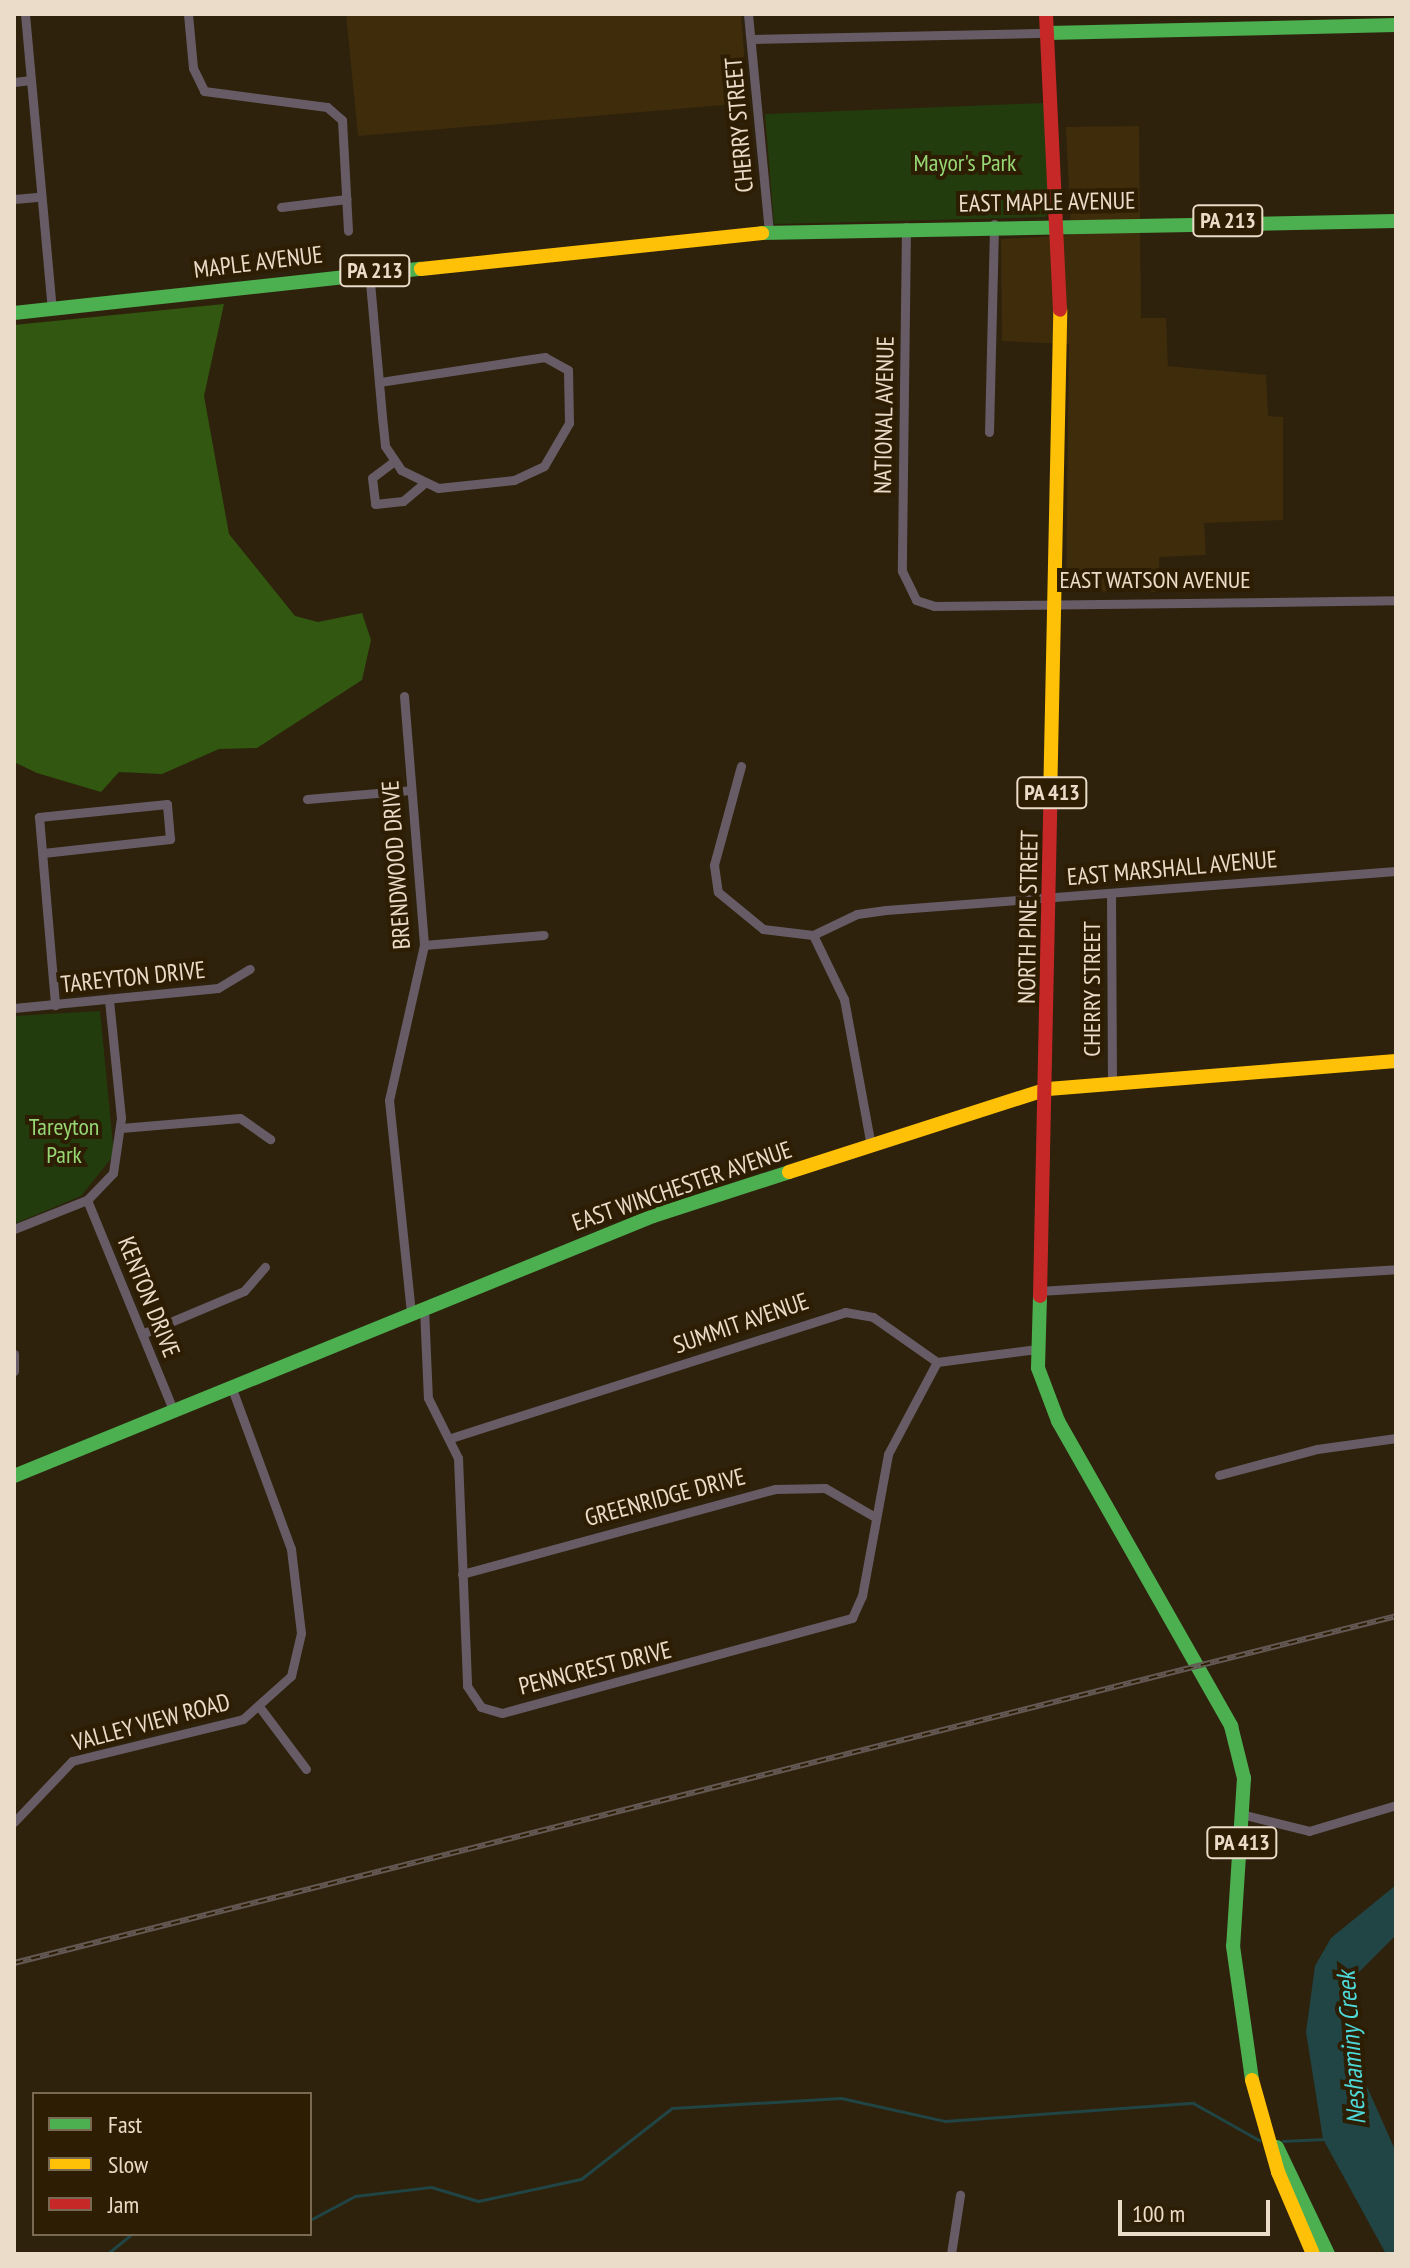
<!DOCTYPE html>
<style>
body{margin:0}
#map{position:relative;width:1410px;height:2268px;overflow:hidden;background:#2e220d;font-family:"PT Sans Narrow",sans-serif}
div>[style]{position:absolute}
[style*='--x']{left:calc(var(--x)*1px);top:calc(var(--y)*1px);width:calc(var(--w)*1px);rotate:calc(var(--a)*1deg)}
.built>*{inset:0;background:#3e2c0b}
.green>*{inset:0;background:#233c0d}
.forest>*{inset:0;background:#315710}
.water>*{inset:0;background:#204544}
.stream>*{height:3px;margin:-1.5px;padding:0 1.5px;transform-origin:1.5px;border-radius:1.5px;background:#204544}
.street>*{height:9px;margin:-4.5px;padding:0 4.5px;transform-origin:4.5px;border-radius:4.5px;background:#675c65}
.fast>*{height:14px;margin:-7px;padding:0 7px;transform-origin:7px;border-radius:7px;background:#4caf50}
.slow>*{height:14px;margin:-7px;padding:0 7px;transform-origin:7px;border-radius:7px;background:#ffc107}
.jam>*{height:14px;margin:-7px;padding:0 7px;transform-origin:7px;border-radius:7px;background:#c62828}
.rail>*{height:6px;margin-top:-3px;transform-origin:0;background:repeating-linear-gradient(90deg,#2d1d02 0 9px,#645954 0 18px);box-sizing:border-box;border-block:2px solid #645954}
span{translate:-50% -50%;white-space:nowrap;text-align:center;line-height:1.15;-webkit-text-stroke:8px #2d1d02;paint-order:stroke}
.shield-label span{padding:2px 6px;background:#2d1d02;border:2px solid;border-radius:6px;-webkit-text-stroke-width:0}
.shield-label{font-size:22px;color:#eadcc9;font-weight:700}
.street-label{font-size:24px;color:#eadcc9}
.park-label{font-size:24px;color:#97d875}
.water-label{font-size:26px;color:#4dd8d9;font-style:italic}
.frame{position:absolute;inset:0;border:16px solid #eadcc9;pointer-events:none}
.legend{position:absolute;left:32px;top:2092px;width:280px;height:144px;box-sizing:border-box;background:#2d1d02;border:2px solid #796952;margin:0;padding:10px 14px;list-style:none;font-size:24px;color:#eadcc9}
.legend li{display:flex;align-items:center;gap:16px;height:40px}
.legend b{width:40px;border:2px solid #796952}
.scale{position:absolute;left:1118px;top:2200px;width:152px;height:36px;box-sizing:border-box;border:4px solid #eadcc9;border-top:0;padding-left:10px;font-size:24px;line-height:28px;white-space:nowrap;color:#eadcc9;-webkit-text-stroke:6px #2d1d02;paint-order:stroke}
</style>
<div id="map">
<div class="built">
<i style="clip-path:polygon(346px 14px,741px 14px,748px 103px,358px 136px)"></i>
<i style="clip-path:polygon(1139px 126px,1141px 318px,1166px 318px,1168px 366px,1266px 375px,1268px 416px,1283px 417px,1283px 520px,1204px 523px,1206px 555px,1159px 557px,1160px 592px,1066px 591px,1069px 344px,1002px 341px,1001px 239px,1071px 235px,1066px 127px)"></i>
</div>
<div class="green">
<i style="clip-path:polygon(1045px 103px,1052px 210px,1045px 217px,774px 224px,765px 114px)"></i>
<i style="clip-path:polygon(100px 1011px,114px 1155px,81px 1196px,14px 1224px,14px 1016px)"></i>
</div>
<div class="forest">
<i style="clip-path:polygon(224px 304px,204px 396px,229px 534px,295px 616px,318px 622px,362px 613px,371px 640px,362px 680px,257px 748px,219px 749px,162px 774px,119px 772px,101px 792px,37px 773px,14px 762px,14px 325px)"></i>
</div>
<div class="water">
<i style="clip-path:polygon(1396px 1885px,1396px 1935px,1352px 1979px,1348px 2018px,1356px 2062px,1396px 2152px,1396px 2254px,1386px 2254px,1323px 2139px,1306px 2032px,1315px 1966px,1331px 1938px)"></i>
</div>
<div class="stream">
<i style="--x:1283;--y:2141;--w:41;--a:-2.8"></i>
<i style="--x:310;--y:2220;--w:51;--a:-28.1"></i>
<i style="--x:355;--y:2196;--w:77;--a:-6.8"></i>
<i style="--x:431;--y:2187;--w:49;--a:16.6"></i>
<i style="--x:478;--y:2201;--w:105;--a:-12.1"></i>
<i style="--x:581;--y:2179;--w:115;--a:-38"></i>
<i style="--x:672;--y:2108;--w:169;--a:-3.4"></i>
<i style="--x:841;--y:2098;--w:107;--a:12.5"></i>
<i style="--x:945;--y:2121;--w:249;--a:-4.2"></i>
<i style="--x:1193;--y:2103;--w:76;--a:29.3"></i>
<i style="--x:250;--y:2234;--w:32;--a:0"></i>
<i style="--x:107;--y:2254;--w:32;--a:-39"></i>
</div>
<div class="street">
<i style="--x:25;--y:14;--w:295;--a:84.8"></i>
<i style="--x:188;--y:14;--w:54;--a:84.7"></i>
<i style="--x:193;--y:68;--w:25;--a:64"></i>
<i style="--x:204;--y:91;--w:124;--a:7.4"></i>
<i style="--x:327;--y:107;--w:20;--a:41"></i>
<i style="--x:342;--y:120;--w:111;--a:86.9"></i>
<i style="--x:748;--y:14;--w:219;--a:84.5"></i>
<i style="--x:751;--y:39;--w:297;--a:-1.2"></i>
<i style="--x:14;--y:82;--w:17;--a:-7"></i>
<i style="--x:14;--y:199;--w:23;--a:-5"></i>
<i style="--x:281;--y:207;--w:66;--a:-6.9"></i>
<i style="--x:906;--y:227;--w:344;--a:90.7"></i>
<i style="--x:902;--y:571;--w:32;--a:64"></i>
<i style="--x:916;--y:600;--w:19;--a:18"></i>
<i style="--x:934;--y:606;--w:462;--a:-0.7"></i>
<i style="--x:369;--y:271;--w:147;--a:84.9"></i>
<i style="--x:382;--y:417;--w:29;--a:84"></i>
<i style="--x:385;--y:446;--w:29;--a:56"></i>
<i style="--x:401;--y:470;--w:41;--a:25.9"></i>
<i style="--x:438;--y:488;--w:76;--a:-6"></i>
<i style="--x:514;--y:480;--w:33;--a:-25"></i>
<i style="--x:544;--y:466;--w:50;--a:-59.8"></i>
<i style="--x:569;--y:423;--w:53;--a:-91.1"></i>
<i style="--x:568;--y:370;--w:26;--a:-151"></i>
<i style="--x:545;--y:357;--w:168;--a:171.4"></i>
<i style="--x:989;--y:432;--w:208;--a:-88.6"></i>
<i style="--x:393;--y:462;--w:26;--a:143"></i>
<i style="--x:372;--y:478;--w:26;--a:83"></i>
<i style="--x:375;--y:504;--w:28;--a:-6"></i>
<i style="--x:403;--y:501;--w:26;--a:-40"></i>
<i style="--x:404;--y:696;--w:250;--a:85.4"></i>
<i style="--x:424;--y:945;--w:159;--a:102.7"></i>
<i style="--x:389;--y:1100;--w:215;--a:84.1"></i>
<i style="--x:741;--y:766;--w:103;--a:105.3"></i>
<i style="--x:714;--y:865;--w:27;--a:82"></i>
<i style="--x:718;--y:892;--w:58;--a:39.4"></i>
<i style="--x:763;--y:929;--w:50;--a:6.8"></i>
<i style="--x:813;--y:935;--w:71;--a:64.2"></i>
<i style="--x:844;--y:999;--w:149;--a:79.6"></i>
<i style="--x:307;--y:799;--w:104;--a:-4.9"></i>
<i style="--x:43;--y:853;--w:128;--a:-6.3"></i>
<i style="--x:170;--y:839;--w:35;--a:-95"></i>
<i style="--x:167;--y:804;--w:129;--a:174.2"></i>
<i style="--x:39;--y:817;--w:189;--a:85.1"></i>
<i style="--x:1111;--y:894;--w:190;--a:89.7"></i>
<i style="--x:813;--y:935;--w:49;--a:-25.5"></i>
<i style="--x:857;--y:914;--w:29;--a:-8"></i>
<i style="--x:886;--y:910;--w:511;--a:-4.37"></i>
<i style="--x:424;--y:945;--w:120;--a:-4.8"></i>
<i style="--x:14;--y:1008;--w:205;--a:-5.6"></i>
<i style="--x:218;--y:988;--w:37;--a:-31"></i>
<i style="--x:121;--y:1128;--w:119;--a:-4.8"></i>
<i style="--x:240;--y:1118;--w:37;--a:35"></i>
<i style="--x:87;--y:1200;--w:227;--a:67.7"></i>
<i style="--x:14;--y:1229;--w:79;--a:-21.7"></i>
<i style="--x:87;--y:1200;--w:37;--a:-46"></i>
<i style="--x:113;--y:1173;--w:56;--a:-81.7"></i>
<i style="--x:121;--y:1118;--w:120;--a:-95.8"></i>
<i style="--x:1039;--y:1291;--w:358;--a:-3.5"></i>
<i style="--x:424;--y:1308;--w:90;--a:87.5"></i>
<i style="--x:428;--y:1398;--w:67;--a:63.4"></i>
<i style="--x:458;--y:1458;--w:228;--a:87.7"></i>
<i style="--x:467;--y:1686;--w:25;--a:56"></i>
<i style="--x:481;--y:1707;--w:22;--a:16"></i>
<i style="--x:502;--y:1713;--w:363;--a:-15.2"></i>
<i style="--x:852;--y:1618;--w:24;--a:-66"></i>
<i style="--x:862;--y:1596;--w:144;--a:-79.6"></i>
<i style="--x:888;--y:1454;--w:104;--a:-62"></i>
<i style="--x:142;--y:1334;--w:111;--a:-22.9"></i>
<i style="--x:244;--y:1291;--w:32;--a:-49"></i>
<i style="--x:14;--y:1354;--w:17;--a:90"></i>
<i style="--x:451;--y:1438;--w:414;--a:-17.7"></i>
<i style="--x:845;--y:1312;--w:28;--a:10"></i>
<i style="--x:873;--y:1317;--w:78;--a:35.1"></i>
<i style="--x:937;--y:1362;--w:101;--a:-7.4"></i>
<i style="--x:1219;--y:1475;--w:101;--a:-14.9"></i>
<i style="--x:1317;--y:1449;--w:80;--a:-7.9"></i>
<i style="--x:462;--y:1574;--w:324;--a:-15.2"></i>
<i style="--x:775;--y:1489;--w:50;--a:-1.1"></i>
<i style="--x:825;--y:1488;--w:58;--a:30.1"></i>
<i style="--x:261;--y:1709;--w:75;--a:53.1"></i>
<i style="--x:1245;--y:1815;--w:66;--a:14"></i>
<i style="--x:1309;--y:1831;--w:91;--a:-16.6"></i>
<i style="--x:14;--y:1822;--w:84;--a:-46.4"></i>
<i style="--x:72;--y:1761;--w:176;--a:-13.8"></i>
<i style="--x:243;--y:1719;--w:64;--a:-41.9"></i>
<i style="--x:291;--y:1676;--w:44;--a:-76.9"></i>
<i style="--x:301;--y:1633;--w:85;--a:-96.8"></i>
<i style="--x:291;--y:1549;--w:174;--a:-110.2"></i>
<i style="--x:951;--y:2254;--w:60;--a:-81.3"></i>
</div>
<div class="fast">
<i style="--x:1048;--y:33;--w:348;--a:-1.3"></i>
<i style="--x:762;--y:233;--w:634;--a:-1.08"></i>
<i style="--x:14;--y:313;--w:409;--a:-6.2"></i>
<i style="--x:1040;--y:1296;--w:72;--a:91.6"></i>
<i style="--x:1038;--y:1368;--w:57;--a:69.3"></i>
<i style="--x:1058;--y:1421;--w:351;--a:60.4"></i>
<i style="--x:1231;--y:1726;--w:54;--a:76"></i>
<i style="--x:1244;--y:1778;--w:168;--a:93.7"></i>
<i style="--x:1233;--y:1946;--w:135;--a:81.9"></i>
<i style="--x:14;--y:1476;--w:690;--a:-22.14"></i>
<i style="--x:653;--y:1216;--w:143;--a:-17.9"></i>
<i style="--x:1277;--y:2147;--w:119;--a:64.5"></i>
</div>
<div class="slow">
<i style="--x:421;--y:269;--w:343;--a:-6"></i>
<i style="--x:1050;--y:803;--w:493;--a:-88.8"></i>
<i style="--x:789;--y:1172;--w:272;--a:-17.8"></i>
<i style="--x:1048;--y:1089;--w:349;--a:-4.6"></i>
<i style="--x:1252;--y:2080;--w:96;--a:74.2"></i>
<i style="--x:1278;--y:2172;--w:89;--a:66.9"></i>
</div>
<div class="jam">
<i style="--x:1046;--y:14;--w:296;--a:87.3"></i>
<i style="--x:1040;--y:1296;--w:493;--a:-88.8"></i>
</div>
<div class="rail">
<i style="--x:14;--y:1963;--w:1425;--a:-14.09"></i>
</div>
<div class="shield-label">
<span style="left:1228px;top:221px">PA 213</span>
<span style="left:375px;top:271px">PA 213</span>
<span style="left:1052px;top:793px">PA 413</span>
<span style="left:1242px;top:1843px">PA 413</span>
</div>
<div class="street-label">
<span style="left:739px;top:125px;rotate:-95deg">CHERRY STREET</span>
<span style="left:1047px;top:202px;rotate:-1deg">EAST MAPLE AVENUE</span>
<span style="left:258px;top:262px;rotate:-7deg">MAPLE AVENUE</span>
<span style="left:884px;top:415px;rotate:-89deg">NATIONAL AVENUE</span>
<span style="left:1155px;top:580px">EAST WATSON AVENUE</span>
<span style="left:396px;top:865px;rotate:-94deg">BRENDWOOD DRIVE</span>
<span style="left:1172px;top:868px;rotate:-5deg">EAST MARSHALL AVENUE</span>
<span style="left:1028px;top:917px;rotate:-89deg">NORTH PINE STREET</span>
<span style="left:133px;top:977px;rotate:-6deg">TAREYTON DRIVE</span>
<span style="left:1092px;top:989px;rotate:-90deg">CHERRY STREET</span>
<span style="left:682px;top:1186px;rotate:-19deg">EAST WINCHESTER AVENUE</span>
<span style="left:149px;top:1297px;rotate:68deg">KENTON DRIVE</span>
<span style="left:741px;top:1323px;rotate:-19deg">SUMMIT AVENUE</span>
<span style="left:665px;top:1497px;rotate:-15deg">GREENRIDGE DRIVE</span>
<span style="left:595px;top:1668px;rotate:-14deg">PENNCREST DRIVE</span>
<span style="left:151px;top:1722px;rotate:-15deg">VALLEY VIEW ROAD</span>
</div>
<div class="park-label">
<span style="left:965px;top:163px">Mayor's Park</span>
<span style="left:64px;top:1141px">Tareyton<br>Park</span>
</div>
<div class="water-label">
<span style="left:1351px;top:2048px;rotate:-94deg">Neshaminy Creek</span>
</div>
<div class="frame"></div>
<ul class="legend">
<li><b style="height:10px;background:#4caf50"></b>Fast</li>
<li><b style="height:10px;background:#ffc107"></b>Slow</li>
<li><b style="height:10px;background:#c62828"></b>Jam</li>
</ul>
<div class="scale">100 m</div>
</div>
